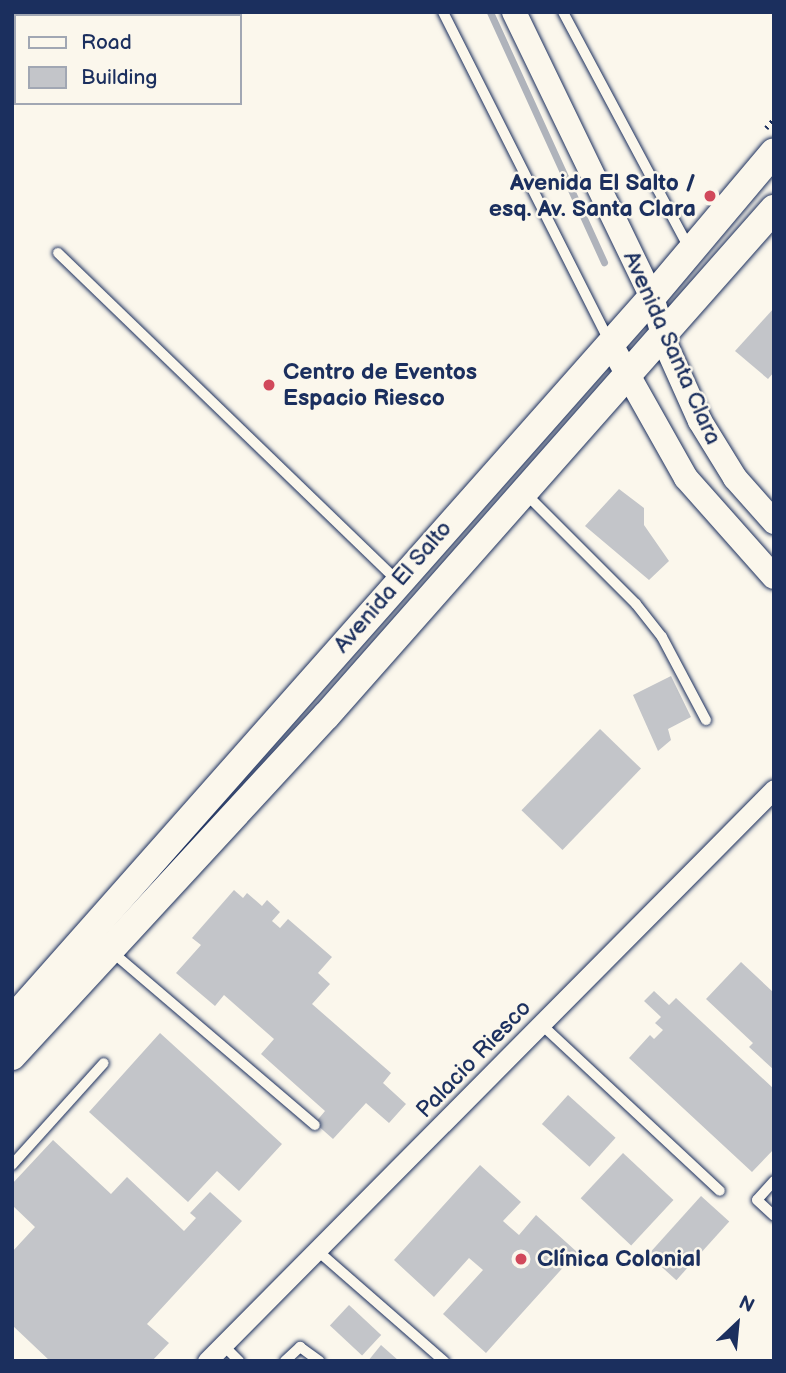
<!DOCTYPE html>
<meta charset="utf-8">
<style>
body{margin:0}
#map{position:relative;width:786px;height:1373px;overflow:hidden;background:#fbf7ec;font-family:"Balsamiq Sans",sans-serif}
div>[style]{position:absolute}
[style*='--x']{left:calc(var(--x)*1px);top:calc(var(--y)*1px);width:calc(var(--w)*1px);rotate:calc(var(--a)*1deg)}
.stream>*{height:7px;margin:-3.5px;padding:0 3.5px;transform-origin:3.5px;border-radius:3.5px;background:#afb3bb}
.building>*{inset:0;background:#c3c5c9;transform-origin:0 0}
.path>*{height:4.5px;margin-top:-2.25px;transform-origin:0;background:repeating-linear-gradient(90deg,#1b2f5e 0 2px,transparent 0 7px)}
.roads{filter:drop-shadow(0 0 2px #1b2f5e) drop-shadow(0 0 2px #1b2f5e)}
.service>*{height:10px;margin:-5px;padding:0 5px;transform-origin:5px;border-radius:5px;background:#fbf7ec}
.minor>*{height:19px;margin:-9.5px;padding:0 9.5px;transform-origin:9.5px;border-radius:9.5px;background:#fbf7ec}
.tertiary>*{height:24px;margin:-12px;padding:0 12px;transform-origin:12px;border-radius:12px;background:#fbf7ec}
.secondary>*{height:28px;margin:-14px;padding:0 14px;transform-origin:14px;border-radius:14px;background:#fbf7ec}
.dots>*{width:19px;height:19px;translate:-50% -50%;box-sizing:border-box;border:4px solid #fbf7ec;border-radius:50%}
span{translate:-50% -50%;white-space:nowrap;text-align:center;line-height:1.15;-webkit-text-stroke:5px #fbf7ec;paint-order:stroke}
.poi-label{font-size:23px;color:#1b2f5e;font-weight:700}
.right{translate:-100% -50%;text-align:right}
.left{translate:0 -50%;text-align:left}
.street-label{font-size:23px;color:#1b2f5e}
.frame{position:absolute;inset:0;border:14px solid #1b2f5e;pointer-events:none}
.legend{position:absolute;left:14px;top:14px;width:228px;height:91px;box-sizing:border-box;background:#fbf7ec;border:2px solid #a1a7b3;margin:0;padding:9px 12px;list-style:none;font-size:21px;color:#1b2f5e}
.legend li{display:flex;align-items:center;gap:14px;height:35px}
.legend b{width:35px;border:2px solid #a1a7b3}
.north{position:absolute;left:702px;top:1289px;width:70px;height:70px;-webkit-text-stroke:5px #fbf7ec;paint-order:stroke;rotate:26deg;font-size:19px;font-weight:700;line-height:28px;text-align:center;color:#1b2f5e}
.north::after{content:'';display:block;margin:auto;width:24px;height:32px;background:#1b2f5e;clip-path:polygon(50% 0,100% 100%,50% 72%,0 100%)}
</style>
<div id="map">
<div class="stream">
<i style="--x:490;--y:12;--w:275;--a:65.5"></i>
</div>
<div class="building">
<i style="clip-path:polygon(774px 308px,774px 372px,768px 379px,735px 351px)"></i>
<i style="clip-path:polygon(619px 489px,644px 508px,644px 525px,669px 561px,649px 580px,585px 526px)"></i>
<i style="clip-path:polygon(671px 676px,691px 717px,668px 729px,671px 740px,658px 751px,633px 695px)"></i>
<i style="left:600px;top:729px;width:57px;height:113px;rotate:44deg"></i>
<i style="clip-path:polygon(234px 890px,243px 898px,247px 893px,262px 906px,267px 900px,280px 912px,272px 921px,280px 928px,288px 919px,332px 957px,318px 973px,330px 984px,312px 1004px,391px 1073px,383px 1083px,406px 1104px,389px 1123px,366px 1103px,333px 1139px,315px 1123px,325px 1111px,261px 1054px,274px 1039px,224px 995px,215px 1006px,176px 973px,201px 945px,192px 938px)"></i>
<i style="clip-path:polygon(741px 962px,774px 993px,774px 1070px,749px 1047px,753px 1043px,706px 999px)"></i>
<i style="clip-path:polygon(654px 991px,669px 1005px,676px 998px,774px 1089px,774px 1149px,752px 1172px,629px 1058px,650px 1035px,654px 1039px,663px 1030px,655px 1023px,661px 1017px,644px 1001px)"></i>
<i style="clip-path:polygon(160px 1033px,282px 1144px,239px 1191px,217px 1171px,188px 1202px,89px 1112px)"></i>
<i style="left:568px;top:1095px;width:64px;height:39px;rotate:42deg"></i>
<i style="clip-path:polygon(53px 1140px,111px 1194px,127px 1177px,184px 1231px,196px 1218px,190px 1213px,210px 1192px,242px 1221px,147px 1324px,169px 1343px,152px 1361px,50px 1361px,12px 1325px,12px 1252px,35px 1227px,12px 1205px,12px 1184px)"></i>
<i style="left:623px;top:1153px;width:69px;height:62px;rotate:43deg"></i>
<i style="clip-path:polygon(480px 1165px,521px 1202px,503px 1221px,519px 1235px,536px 1215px,577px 1252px,486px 1353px,443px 1314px,483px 1270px,469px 1258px,434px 1297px,394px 1260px)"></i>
<i style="left:701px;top:1196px;width:38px;height:79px;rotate:42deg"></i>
<i style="left:349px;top:1305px;width:44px;height:28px;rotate:43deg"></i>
<i style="clip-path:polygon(381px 1345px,399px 1361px,368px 1361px)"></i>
</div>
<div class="path">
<i style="--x:766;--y:128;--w:12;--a:-48"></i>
</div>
<div class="roads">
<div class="service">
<i style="--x:443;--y:12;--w:366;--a:63.2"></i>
<i style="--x:563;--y:12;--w:270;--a:61.9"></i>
<i style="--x:58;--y:253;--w:472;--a:44"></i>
<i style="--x:525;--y:493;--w:157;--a:45"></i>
<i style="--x:636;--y:604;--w:42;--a:51.8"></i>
<i style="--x:662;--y:637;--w:94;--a:62.1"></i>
<i style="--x:111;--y:951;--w:268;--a:40.5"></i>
<i style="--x:542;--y:1025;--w:243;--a:43"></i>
<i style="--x:12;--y:1165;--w:137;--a:-48"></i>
<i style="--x:774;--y:1181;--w:25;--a:132"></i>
<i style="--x:757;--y:1200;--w:23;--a:43"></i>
<i style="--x:319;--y:1252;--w:166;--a:41.1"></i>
<i style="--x:223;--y:1345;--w:23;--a:45"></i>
<i style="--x:285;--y:1361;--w:21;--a:-43"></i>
<i style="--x:300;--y:1347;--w:24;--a:36"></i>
</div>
<div class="minor">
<i style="--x:207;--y:1361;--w:805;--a:-45.25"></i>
</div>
<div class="tertiary">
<i style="--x:514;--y:12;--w:317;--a:64.2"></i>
<i style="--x:652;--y:297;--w:50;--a:73.7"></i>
<i style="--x:666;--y:345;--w:83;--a:65.9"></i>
<i style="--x:700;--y:421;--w:67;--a:58.4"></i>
<i style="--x:735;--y:478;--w:59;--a:48.4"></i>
<i style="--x:610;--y:343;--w:155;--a:60.6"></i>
<i style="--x:686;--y:478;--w:132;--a:48.4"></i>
</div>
<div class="secondary">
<i style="--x:12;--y:1020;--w:966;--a:-48.48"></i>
<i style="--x:652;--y:297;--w:189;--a:-49.9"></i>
<i style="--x:12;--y:1056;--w:463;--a:-47.3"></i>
<i style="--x:326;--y:716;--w:677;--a:-48.54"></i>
</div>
</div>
<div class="dots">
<i style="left:710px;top:196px;background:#d1495b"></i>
<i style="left:269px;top:385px;background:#d1495b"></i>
<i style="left:521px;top:1259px;background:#d1495b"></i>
</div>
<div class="poi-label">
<span class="right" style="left:696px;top:196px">Avenida El Salto /<br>esq. Av. Santa Clara</span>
<span class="left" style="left:283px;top:385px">Centro de Eventos<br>Espacio Riesco</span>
<span class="left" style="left:537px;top:1259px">Clínica Colonial</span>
</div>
<div class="street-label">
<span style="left:672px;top:348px;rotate:66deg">Avenida Santa Clara</span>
<span style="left:393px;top:587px;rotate:-49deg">Avenida El Salto</span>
<span style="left:474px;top:1059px;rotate:-46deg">Palacio Riesco</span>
</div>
<div class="frame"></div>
<ul class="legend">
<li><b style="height:9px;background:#fbf7ec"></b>Road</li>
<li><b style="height:19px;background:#c3c5c9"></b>Building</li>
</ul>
<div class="north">N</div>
</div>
